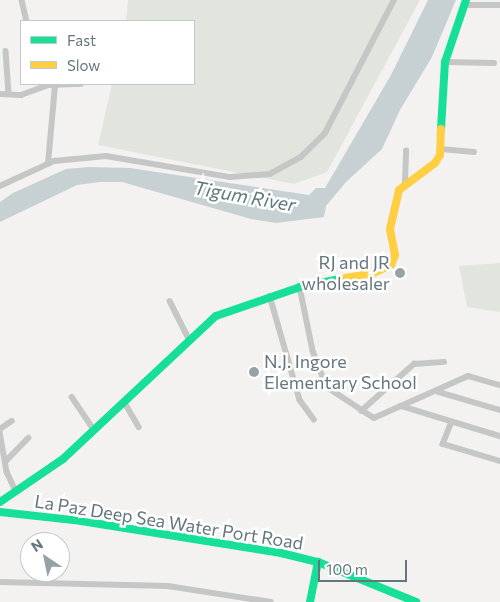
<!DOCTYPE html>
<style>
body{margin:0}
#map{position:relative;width:500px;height:602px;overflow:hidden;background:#f3f2f1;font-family:Commissioner,sans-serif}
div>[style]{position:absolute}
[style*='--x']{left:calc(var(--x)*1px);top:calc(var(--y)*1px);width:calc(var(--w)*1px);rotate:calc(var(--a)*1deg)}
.green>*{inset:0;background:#e2e4de}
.water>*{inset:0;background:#c7d0d2}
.street>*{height:5.5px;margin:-2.75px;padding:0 2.75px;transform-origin:2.75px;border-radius:2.75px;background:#c5c7c7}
.fast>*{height:8px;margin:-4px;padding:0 4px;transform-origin:4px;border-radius:4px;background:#16e098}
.slow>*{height:8px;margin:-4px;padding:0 4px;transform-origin:4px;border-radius:4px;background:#ffcf43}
.dots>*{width:14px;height:14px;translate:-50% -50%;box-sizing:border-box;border:2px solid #fff;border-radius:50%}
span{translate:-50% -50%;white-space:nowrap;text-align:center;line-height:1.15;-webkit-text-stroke:5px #fff;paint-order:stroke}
.poi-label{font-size:18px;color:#65777e}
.right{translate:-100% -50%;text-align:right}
.left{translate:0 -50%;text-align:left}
.street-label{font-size:18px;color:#65777e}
.water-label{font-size:19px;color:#61787c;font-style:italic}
.legend{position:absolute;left:20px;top:20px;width:175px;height:65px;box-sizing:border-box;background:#fff;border:1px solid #c1c9cb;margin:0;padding:6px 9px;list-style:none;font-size:15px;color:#65777e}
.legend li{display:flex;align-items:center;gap:10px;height:25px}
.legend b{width:25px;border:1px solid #c1c9cb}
.north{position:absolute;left:20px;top:532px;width:50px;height:50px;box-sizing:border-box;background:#fff;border:1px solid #c1c9cb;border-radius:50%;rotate:326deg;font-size:14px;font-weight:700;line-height:20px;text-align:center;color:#65777e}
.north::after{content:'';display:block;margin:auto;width:18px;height:22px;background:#97a2a6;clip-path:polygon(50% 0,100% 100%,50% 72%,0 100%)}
.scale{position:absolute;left:318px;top:560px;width:89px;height:22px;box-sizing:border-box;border:2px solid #65777e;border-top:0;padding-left:6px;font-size:15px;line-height:18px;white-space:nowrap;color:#65777e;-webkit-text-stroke:4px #fff;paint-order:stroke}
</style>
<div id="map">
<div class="green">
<i style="clip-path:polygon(128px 0,420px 0,327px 172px,294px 184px,98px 145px,112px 84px,194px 84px,194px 21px,126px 21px)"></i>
<i style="clip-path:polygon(500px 263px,500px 312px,467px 307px,459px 266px)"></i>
</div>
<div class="water">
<i style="clip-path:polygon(428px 0,456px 0,432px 57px,400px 110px,382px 149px,346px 182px,326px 206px,324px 217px,276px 223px,251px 219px,122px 182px,100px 182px,77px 185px,0 222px,0 202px,13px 193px,66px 169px,89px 167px,130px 168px,309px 195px,316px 188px,325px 188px,391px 75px)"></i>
</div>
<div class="street">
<i style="--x:22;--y:0;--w:22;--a:77"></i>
<i style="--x:465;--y:5;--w:35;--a:0"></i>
<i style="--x:6;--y:51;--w:43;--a:86"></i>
<i style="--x:445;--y:62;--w:49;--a:1.2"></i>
<i style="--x:0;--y:94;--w:21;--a:3"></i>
<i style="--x:21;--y:95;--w:29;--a:-20"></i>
<i style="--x:48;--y:85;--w:33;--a:-2"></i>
<i style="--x:441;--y:149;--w:33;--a:5"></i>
<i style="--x:48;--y:164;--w:79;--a:-84.9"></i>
<i style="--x:405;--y:182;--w:31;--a:-88"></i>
<i style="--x:0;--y:186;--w:60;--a:-24.8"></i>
<i style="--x:54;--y:161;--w:52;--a:-5.5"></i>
<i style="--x:106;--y:156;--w:126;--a:9.6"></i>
<i style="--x:230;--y:177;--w:40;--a:-4.3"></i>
<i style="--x:270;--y:174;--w:35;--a:-29"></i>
<i style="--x:301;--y:157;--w:34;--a:-45"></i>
<i style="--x:325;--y:133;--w:150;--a:-62.6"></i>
<i style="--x:300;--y:287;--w:65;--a:78.5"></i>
<i style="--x:313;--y:351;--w:39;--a:69"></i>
<i style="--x:327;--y:387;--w:56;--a:33.4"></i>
<i style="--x:374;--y:418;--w:30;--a:-24"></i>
<i style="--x:401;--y:406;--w:103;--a:16.9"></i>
<i style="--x:270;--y:296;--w:108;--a:73.9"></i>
<i style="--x:300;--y:400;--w:24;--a:54"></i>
<i style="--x:170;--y:301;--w:42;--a:63.4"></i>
<i style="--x:435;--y:391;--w:68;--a:16.3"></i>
<i style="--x:72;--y:397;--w:40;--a:56"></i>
<i style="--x:124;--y:401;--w:30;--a:60"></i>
<i style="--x:401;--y:406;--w:73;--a:-24.1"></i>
<i style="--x:468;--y:376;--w:33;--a:16"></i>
<i style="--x:361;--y:411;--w:71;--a:-41.6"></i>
<i style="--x:414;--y:364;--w:30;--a:-4"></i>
<i style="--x:452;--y:422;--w:24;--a:112"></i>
<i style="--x:443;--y:444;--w:59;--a:16.6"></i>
<i style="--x:0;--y:429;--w:14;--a:-34"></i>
<i style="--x:0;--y:432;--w:41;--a:80.1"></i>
<i style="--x:7;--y:472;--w:21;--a:65"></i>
<i style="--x:6;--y:461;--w:32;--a:-46"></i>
<i style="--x:0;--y:582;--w:168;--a:1.4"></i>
<i style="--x:168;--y:586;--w:104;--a:8.8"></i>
</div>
<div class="fast">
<i style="--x:441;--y:129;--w:67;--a:-86.6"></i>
<i style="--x:445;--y:62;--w:65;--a:-71.3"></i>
<i style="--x:0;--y:502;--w:76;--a:-34.3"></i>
<i style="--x:63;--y:459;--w:209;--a:-43.1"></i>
<i style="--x:216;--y:316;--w:89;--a:-19"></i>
<i style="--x:300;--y:287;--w:41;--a:-11.3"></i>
<i style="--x:0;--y:512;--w:81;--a:6.3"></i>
<i style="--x:81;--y:521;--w:203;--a:9.1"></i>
<i style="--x:281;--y:553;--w:38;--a:14"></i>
<i style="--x:318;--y:562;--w:106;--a:22.2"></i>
<i style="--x:310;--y:602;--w:41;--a:-78.7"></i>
</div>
<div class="slow">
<i style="--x:340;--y:279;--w:34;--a:-10"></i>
<i style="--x:373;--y:273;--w:20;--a:-24"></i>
<i style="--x:391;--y:265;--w:11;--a:-68"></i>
<i style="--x:395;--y:255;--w:26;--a:-101"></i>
<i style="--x:390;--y:229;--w:40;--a:-77"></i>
<i style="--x:399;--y:190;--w:45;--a:-36.9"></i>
<i style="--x:435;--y:163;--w:9;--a:-58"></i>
<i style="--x:440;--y:155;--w:26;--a:-88"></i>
</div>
<div class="dots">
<i style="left:400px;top:273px;background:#97a2a6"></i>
<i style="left:254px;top:372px;background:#97a2a6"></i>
</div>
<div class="poi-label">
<span class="right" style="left:390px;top:273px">RJ and JR<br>wholesaler</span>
<span class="left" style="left:264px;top:372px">N.J. Ingore<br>Elementary School</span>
</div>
<div class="street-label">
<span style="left:169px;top:522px;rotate:9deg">La Paz Deep Sea Water Port Road</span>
</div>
<div class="water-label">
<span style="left:245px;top:196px;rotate:10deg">Tigum River</span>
</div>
<ul class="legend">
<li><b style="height:6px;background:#16e098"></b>Fast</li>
<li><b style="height:6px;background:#ffcf43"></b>Slow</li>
</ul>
<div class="north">N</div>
<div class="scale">100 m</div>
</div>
